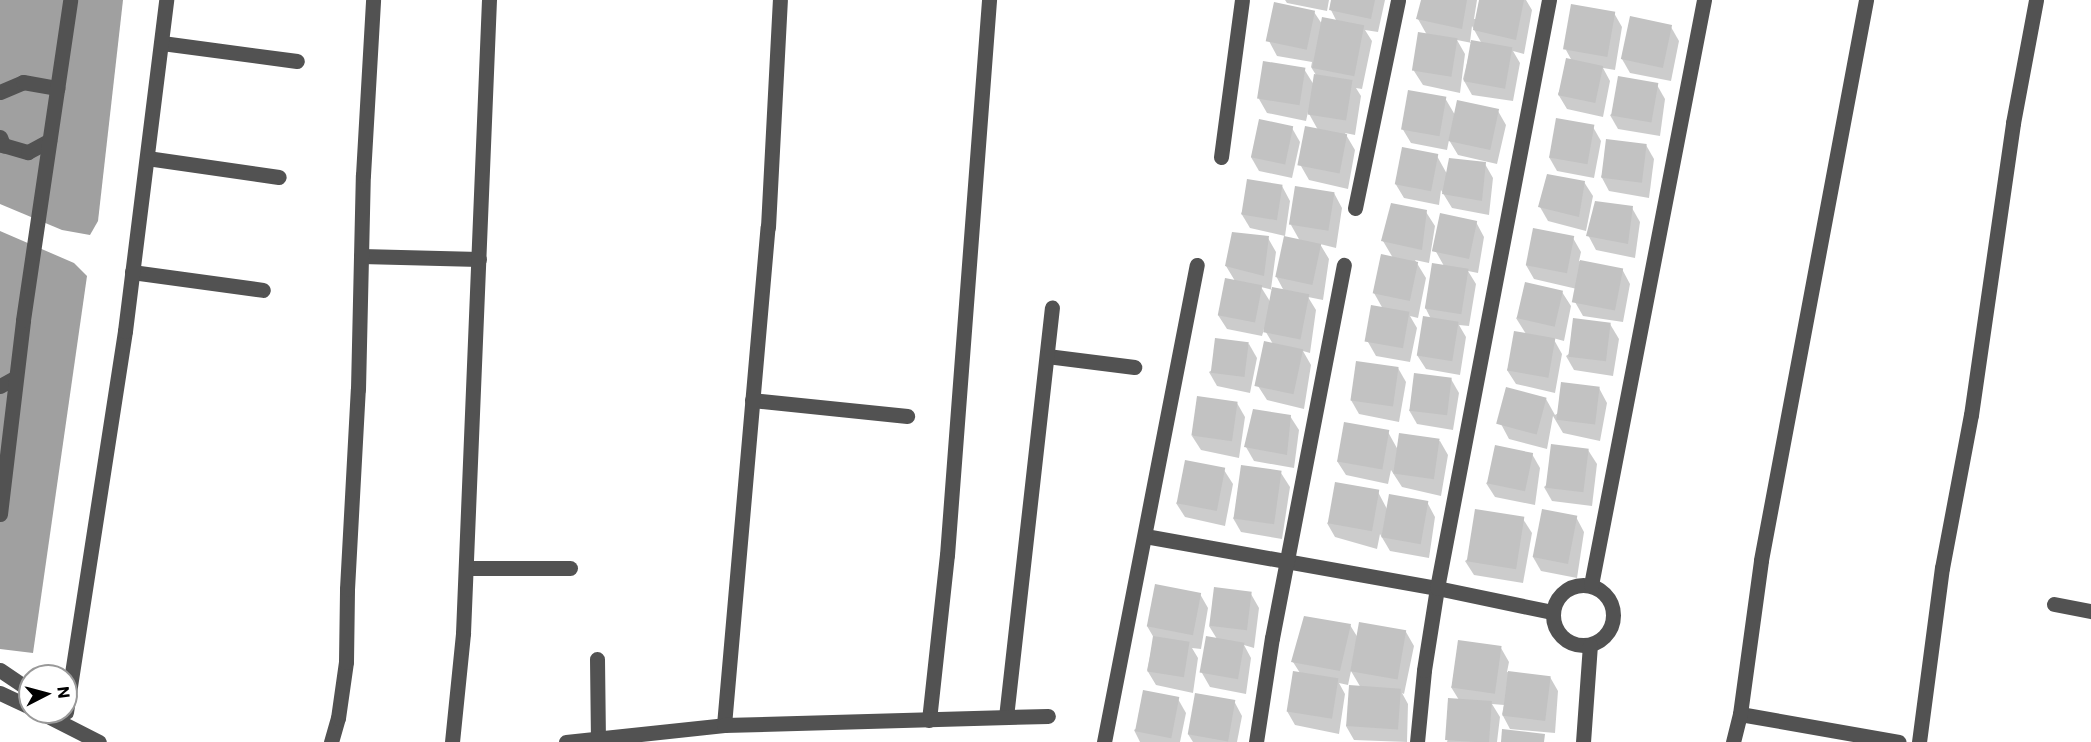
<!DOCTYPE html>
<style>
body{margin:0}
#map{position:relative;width:2091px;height:742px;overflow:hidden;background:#fff;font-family:Commissioner,sans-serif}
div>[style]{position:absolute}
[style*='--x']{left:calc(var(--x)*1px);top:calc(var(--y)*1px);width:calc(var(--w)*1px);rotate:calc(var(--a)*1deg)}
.water>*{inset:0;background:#a0a0a0}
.shadow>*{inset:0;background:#0003}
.building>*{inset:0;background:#c2c2c2;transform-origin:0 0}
.minor>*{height:15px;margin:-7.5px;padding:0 7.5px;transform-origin:7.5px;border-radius:7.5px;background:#525252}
.minor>.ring{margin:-7.5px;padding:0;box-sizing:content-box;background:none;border:15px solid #525252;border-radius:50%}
span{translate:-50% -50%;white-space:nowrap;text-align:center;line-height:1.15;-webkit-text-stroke:4.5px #fff;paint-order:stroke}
.north{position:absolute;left:18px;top:664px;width:60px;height:60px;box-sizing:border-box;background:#fff;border:2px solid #999;border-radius:50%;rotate:84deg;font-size:16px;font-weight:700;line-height:24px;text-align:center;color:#000}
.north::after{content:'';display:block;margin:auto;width:21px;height:27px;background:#000;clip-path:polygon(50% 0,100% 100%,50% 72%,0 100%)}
</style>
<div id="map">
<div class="water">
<i style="clip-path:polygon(0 0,123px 0,98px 221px,90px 235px,62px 230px,0 204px)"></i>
<i style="clip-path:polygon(0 231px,74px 263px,87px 276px,33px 653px,0 649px)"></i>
</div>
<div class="shadow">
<i style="clip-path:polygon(1285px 0,1329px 0,1327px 11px,1287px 3px)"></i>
<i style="clip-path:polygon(1333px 0,1385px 0,1378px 32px,1365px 30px,1372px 41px,1362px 89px,1356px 88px,1361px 96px,1355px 135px,1345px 133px,1355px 150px,1348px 189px,1309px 180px,1301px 166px,1318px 130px,1308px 112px,1306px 121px,1267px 113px,1259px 99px,1304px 69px,1314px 85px,1316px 75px,1311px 67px,1312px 62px,1277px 56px,1269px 41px,1314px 12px,1322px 24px,1337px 22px,1331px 10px)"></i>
<i style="clip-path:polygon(evenodd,1422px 0,1477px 0,1474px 19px,1476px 19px,1480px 0,1526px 0,1532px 10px,1524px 54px,1513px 51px,1520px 63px,1513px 101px,1472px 95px,1463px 79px,1472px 43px,1457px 40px,1465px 54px,1460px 93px,1423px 85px,1414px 71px,1427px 35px,1418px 19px,1422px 0,1472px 26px,1482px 44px,1470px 42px,1472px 26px)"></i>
<i style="clip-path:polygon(1614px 13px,1622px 27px,1615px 70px,1603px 68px,1610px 81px,1603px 117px,1567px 109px,1558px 94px,1572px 61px,1566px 50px)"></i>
<i style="clip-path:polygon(1671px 27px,1679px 41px,1671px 81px,1630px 73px,1622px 59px)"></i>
<i style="clip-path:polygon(1657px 85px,1665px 99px,1660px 136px,1618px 129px,1610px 115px)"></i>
<i style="clip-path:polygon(1445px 98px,1455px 115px,1498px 111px,1506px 125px,1497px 164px,1458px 155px,1449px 140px,1447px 150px,1411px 143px,1402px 128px)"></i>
<i style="clip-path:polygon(1593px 127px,1601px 141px,1594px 178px,1557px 171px,1549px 157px)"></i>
<i style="clip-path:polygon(1292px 128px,1300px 142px,1292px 178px,1259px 171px,1251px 157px)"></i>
<i style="clip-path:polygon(1646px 145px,1654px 159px,1649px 198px,1609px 191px,1601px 176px)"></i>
<i style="clip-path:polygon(1437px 156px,1447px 174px,1485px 164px,1493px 178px,1489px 215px,1452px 208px,1441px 190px,1439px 205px,1404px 198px,1395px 183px)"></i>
<i style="clip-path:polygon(1584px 182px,1593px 196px,1586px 231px,1548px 221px,1540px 207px)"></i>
<i style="clip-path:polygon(1282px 186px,1290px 201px,1285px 236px,1250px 228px,1241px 213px)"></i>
<i style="clip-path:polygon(evenodd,1334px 193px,1342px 208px,1336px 248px,1320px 244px,1329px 259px,1323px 300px,1308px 297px,1316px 310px,1310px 353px,1303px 351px,1311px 365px,1304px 409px,1267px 400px,1258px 386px,1273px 344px,1264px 329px,1262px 336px,1227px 329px,1218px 315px,1235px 281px,1226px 266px,1268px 238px,1276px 252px,1271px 289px,1284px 291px,1276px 276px,1300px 241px,1291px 225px,1334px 193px,1261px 287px,1273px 290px,1271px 303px,1261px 287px)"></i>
<i style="clip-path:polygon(1632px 208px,1640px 222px,1635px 258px,1596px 250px,1588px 235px)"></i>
<i style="clip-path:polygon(1426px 212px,1435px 226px,1429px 263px,1415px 260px,1426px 278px,1418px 318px,1410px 316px,1417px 328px,1410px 362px,1376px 356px,1368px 342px,1383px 309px,1374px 293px,1393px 258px,1383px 241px)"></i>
<i style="clip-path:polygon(1476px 222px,1484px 237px,1478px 273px,1468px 271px,1476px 284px,1469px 326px,1459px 325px,1466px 337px,1460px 375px,1426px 369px,1417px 355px,1431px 319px,1425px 307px,1444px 266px,1435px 250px)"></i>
<i style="clip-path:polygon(1573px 238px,1581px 252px,1579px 261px,1622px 269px,1630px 284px,1623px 322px,1583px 316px,1575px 302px,1577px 289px,1534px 279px,1526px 265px)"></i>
<i style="clip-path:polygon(1562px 292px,1571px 306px,1564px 341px,1553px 338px,1562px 354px,1555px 393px,1516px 384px,1507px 370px,1526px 334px,1516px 318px)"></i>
<i style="clip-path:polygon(1610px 324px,1619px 339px,1613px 376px,1574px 370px,1566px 356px)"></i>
<i style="clip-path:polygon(1249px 344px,1257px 358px,1250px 393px,1217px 386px,1209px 372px)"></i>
<i style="clip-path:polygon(1398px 368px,1406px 382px,1399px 422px,1359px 414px,1351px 400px)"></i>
<i style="clip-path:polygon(1451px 379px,1459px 393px,1453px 430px,1417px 424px,1409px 410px)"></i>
<i style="clip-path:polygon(1599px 388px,1607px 403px,1600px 441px,1563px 433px,1553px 416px,1547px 449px,1509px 439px,1501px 424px,1546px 399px,1555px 415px)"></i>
<i style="clip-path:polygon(1237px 403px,1245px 417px,1239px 458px,1201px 450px,1192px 436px)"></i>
<i style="clip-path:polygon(1290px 416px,1299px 430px,1294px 468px,1254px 461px,1246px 447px)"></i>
<i style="clip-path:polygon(1388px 432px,1398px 450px,1440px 441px,1448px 455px,1441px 496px,1402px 487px,1391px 470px,1388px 484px,1346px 475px,1337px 461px)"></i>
<i style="clip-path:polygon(1588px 450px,1597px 464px,1592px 506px,1552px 501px,1544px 487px)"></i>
<i style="clip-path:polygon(1532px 454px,1540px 468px,1535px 505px,1495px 497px,1486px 483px)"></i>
<i style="clip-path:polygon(1224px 470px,1233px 484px,1225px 526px,1185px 517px,1176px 503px)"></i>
<i style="clip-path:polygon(1281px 473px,1290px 487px,1282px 539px,1241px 532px,1233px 518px)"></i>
<i style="clip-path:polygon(1378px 492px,1387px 509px,1427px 502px,1435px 517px,1429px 558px,1390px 551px,1380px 534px,1377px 549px,1335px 537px,1327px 523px)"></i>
<i style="clip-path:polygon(1576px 517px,1584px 532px,1577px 578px,1541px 571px,1533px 557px)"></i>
<i style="clip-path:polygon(1523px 519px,1532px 533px,1523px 583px,1474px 575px,1465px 561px)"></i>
<i style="clip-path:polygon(1200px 594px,1208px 608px,1201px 649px,1192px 648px,1198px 658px,1193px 693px,1156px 685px,1147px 670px,1154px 638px,1147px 626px)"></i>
<i style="clip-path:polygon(1251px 594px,1259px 608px,1254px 648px,1244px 645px,1251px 658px,1246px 694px,1210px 687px,1202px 673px,1217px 639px,1209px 626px)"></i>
<i style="clip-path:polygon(1350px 625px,1358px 638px,1406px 632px,1414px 646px,1404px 694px,1402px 693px,1408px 704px,1407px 742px,1354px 740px,1346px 726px,1361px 688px,1351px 671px,1348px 685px,1339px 683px,1345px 694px,1339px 734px,1295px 725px,1287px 711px,1300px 673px,1293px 662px)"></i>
<i style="clip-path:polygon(1501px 648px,1509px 662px,1507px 672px,1550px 677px,1558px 691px,1555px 733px,1510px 729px,1502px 714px,1504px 705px,1492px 704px,1500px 717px,1497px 742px,1447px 742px,1459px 700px,1451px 687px)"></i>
<i style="clip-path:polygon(1178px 699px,1186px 713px,1180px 742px,1140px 742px,1134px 730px)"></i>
<i style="clip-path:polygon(1234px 701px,1242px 716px,1237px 742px,1193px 742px,1188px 734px)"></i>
</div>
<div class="building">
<i style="clip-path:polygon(1331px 0,1375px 0,1371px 19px,1329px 10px)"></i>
<i style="clip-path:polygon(1421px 0,1467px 0,1462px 29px,1416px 19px)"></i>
<i style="clip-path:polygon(1479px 0,1524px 0,1516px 40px,1473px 30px)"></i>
<i style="left:1274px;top:2px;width:42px;height:40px;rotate:12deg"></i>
<i style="left:1571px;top:4px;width:45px;height:46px;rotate:10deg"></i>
<i style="left:1630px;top:16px;width:43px;height:44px;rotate:12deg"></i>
<i style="left:1322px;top:17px;width:43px;height:52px;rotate:11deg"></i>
<i style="left:1418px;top:32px;width:40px;height:39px;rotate:9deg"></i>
<i style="left:1471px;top:40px;width:42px;height:42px;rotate:10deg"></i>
<i style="left:1566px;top:58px;width:38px;height:38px;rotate:12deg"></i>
<i style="left:1263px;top:61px;width:43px;height:38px;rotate:9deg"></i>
<i style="left:1314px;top:74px;width:39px;height:41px;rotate:9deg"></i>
<i style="left:1618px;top:76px;width:41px;height:40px;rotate:10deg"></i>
<i style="left:1408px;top:90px;width:39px;height:40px;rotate:10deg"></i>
<i style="left:1457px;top:100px;width:43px;height:42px;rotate:12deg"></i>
<i style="left:1556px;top:118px;width:39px;height:40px;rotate:10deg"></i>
<i style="left:1259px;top:119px;width:35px;height:39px;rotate:12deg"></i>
<i style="left:1305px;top:126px;width:43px;height:40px;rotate:11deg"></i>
<i style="left:1606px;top:139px;width:41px;height:39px;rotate:7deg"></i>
<i style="left:1402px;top:147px;width:37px;height:38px;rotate:11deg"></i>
<i style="clip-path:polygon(1449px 158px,1486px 162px,1482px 201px,1442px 194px)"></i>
<i style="clip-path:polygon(1547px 174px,1585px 181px,1579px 217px,1538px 207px)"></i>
<i style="left:1247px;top:179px;width:36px;height:36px;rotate:9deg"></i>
<i style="left:1295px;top:186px;width:40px;height:39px;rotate:9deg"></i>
<i style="clip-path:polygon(1595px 201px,1633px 206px,1628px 244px,1586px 236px)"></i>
<i style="clip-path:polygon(1391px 203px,1427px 210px,1422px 250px,1381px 241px)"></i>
<i style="left:1440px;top:213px;width:38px;height:39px;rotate:12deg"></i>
<i style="left:1533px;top:228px;width:42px;height:38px;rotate:11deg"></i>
<i style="clip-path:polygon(1232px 232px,1269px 236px,1264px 276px,1225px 266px)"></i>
<i style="left:1284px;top:236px;width:38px;height:42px;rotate:12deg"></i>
<i style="left:1381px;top:254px;width:38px;height:40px;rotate:12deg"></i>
<i style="left:1580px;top:260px;width:44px;height:43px;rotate:11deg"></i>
<i style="left:1432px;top:263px;width:37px;height:46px;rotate:9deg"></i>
<i style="left:1225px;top:278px;width:38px;height:38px;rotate:11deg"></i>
<i style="left:1525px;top:282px;width:39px;height:37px;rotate:13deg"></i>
<i style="left:1272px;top:287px;width:38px;height:46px;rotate:11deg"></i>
<i style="left:1371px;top:305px;width:39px;height:37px;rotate:10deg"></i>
<i style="left:1423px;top:316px;width:36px;height:40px;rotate:9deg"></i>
<i style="left:1573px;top:318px;width:38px;height:39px;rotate:7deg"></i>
<i style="left:1514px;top:331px;width:42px;height:40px;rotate:10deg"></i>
<i style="left:1215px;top:338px;width:34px;height:35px;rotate:7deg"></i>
<i style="left:1264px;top:341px;width:40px;height:46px;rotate:12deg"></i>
<i style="left:1356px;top:361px;width:43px;height:40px;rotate:8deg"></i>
<i style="left:1414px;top:373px;width:38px;height:38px;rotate:7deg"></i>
<i style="left:1561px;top:382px;width:39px;height:38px;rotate:7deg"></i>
<i style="left:1506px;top:387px;width:42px;height:38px;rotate:15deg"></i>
<i style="left:1197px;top:396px;width:41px;height:40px;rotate:8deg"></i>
<i style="clip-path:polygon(1253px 409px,1291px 415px,1287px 455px,1244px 447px)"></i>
<i style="left:1344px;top:422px;width:46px;height:40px;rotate:10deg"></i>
<i style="left:1399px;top:433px;width:41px;height:41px;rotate:8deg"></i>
<i style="left:1551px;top:444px;width:38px;height:44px;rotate:7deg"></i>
<i style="left:1495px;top:445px;width:39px;height:39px;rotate:12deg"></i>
<i style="left:1185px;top:460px;width:41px;height:44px;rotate:11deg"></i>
<i style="left:1241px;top:465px;width:41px;height:54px;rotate:8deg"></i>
<i style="left:1335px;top:482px;width:45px;height:42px;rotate:10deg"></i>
<i style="left:1389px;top:494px;width:40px;height:44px;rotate:10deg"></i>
<i style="left:1475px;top:509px;width:50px;height:53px;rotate:9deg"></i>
<i style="left:1542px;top:509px;width:36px;height:49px;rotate:11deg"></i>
<i style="left:1155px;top:584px;width:47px;height:43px;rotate:11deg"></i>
<i style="left:1214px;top:587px;width:38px;height:39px;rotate:7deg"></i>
<i style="clip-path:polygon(1304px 616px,1351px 624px,1340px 671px,1291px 662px)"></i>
<i style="left:1359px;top:622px;width:48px;height:50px;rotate:10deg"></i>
<i style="left:1153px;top:636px;width:37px;height:36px;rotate:9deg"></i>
<i style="left:1206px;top:636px;width:39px;height:37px;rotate:10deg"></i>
<i style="left:1458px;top:640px;width:44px;height:48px;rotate:8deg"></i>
<i style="left:1293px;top:671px;width:46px;height:41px;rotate:9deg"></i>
<i style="left:1508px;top:671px;width:43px;height:45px;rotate:7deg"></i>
<i style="left:1349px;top:685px;width:52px;height:41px;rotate:4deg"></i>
<i style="left:1143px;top:690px;width:37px;height:42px;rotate:11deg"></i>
<i style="left:1195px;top:693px;width:41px;height:42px;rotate:10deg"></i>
<i style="left:1448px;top:698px;width:44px;height:42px;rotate:4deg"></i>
<i style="clip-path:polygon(1502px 729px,1545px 734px,1544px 742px,1501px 742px)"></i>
</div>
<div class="minor">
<i style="--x:162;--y:43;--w:136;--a:7.6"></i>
<i style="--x:0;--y:92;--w:25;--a:-23"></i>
<i style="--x:23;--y:82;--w:35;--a:10"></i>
<i style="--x:0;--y:137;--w:9;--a:69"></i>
<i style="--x:3;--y:145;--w:26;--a:16"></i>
<i style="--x:28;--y:152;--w:24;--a:-28"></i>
<i style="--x:1221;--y:157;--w:158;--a:-82.4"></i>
<i style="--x:147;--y:158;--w:133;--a:8.2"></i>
<i style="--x:1355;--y:208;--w:212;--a:-78.3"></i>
<i style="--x:361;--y:256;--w:118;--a:1.5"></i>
<i style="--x:132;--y:272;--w:132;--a:7.8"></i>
<i style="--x:1047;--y:356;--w:88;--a:7.2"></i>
<i style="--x:0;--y:386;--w:18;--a:-29"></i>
<i style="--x:752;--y:400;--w:156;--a:5.9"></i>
<i style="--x:0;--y:514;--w:195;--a:-83.2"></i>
<i style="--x:23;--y:320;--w:323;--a:-81.6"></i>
<i style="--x:1145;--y:536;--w:297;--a:10.1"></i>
<i style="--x:1437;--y:588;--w:117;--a:11.8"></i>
<i style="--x:466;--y:568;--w:104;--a:0"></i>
<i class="ring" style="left:1553px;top:585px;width:45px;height:45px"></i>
<i style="--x:1591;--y:585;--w:596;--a:-79.07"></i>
<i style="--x:2054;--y:604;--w:38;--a:11"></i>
<i style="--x:597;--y:659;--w:80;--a:89.3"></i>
<i style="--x:0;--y:670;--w:36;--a:34"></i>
<i style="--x:0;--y:693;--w:33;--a:25"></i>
<i style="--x:40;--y:712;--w:66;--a:27"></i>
<i style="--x:66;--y:712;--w:386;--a:-81.2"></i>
<i style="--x:125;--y:331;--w:334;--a:-82.9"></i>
<i style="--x:1740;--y:714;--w:161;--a:10"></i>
<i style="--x:1006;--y:717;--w:412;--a:-83.6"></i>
<i style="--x:929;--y:720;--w:166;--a:-83.8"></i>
<i style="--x:947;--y:555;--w:557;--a:-85.67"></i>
<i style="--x:724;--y:725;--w:500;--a:-85"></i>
<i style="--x:768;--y:227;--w:227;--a:-87"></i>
<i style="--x:331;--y:742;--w:25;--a:-74"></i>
<i style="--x:338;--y:718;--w:57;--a:-81.9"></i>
<i style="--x:346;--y:662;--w:73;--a:-89.2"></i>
<i style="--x:347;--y:589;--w:200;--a:-86.9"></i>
<i style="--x:358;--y:389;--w:214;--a:-88.7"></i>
<i style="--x:363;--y:175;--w:175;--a:-86.7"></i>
<i style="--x:452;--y:742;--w:110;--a:-84.2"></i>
<i style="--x:463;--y:633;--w:634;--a:-87.65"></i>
<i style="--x:566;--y:742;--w:159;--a:-6.1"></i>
<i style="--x:724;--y:725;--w:324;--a:-1.6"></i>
<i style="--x:1104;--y:742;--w:486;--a:-79"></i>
<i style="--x:1256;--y:742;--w:105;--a:-81.3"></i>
<i style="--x:1272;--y:638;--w:380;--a:-79.1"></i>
<i style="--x:1417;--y:742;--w:72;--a:-84.4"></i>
<i style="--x:1424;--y:670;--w:83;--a:-81"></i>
<i style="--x:1437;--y:588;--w:599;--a:-79.22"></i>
<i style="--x:1583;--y:742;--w:97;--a:-85.9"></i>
<i style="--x:1733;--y:742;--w:29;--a:-76"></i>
<i style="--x:1740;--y:714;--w:155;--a:-82.2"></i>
<i style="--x:1761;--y:560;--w:570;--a:-79.38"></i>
<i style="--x:1919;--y:742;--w:176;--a:-82.5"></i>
<i style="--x:1942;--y:568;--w:156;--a:-79.3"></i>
<i style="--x:1971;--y:415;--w:295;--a:-81.8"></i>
<i style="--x:2013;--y:123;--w:125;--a:-79.4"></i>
</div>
<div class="north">N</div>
</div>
